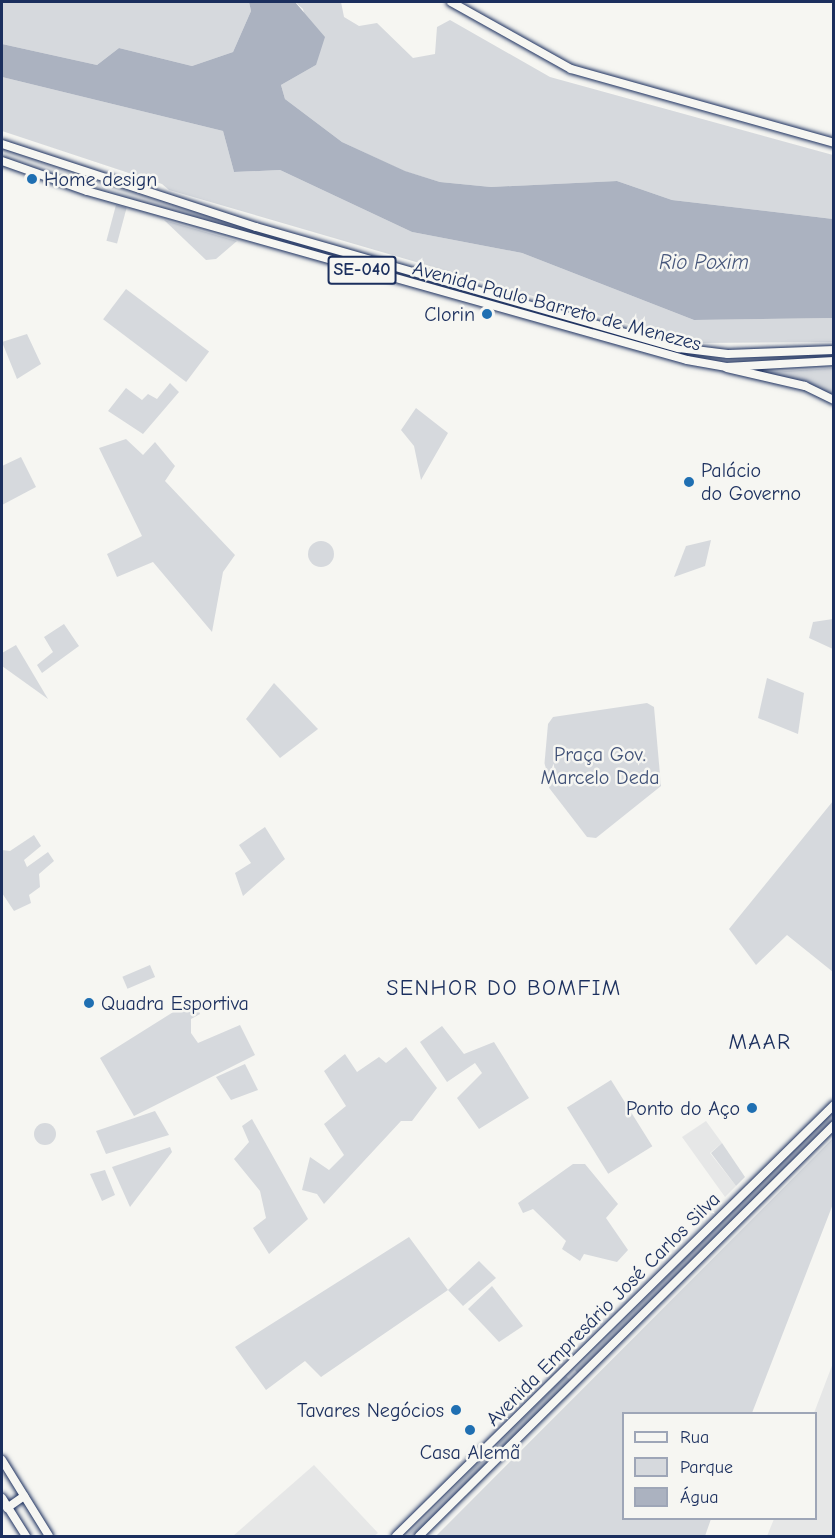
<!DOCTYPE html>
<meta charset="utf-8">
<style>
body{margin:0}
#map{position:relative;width:835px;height:1538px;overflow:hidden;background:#f6f6f2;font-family:"Comic Neue",sans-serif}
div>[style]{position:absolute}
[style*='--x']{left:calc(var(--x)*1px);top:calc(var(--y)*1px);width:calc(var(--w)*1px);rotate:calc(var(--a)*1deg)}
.built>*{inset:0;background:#e6e7e7}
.green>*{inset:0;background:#d6d9dd;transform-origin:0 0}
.round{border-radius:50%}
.water>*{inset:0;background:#abb2c0}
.roads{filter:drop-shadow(0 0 2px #1b2f5e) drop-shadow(0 0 2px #1b2f5e)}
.secondary>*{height:8px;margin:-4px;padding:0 4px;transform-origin:4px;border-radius:4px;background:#f6f6f2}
.primary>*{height:8px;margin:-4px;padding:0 4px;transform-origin:4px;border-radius:4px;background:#f6f6f2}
.dots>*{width:16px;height:16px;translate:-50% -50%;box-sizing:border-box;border:3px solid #f6f6f2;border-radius:50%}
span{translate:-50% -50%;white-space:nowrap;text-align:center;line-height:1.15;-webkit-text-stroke:5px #f6f6f2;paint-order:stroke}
.shield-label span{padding:2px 4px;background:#f6f6f2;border:2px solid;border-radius:4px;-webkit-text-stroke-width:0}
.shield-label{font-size:18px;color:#1b2f5e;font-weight:700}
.poi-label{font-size:20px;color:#1b2f5e}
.left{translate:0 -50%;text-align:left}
.right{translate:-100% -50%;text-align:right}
.street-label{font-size:20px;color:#1b2f5e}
.park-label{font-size:20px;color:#405177}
.water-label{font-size:21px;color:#46567b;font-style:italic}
.quarter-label{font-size:22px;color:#1b2f5e;letter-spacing:1.5px}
.frame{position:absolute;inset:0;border:3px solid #1b2f5e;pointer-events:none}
.legend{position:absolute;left:622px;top:1412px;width:195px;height:108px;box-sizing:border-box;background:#f6f6f2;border:2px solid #9ea6b7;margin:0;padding:8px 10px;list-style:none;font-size:18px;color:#1b2f5e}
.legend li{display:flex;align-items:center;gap:12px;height:30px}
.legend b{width:30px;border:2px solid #9ea6b7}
</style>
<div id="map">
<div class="built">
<i style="clip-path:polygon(706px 1121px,722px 1143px,710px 1153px,736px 1186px,725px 1197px,682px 1137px)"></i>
<i style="clip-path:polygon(833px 1363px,833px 1536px,767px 1536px,774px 1519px,816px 1518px,814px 1413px)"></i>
<i style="clip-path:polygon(314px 1465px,378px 1533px,374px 1536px,233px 1536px)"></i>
</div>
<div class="green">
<i style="clip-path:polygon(2px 2px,249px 2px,251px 11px,233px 52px,192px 66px,119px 48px,97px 65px,2px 44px)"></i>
<i style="clip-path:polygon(295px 2px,341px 2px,344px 17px,359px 26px,377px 23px,413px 58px,435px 54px,437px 27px,450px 20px,550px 77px,833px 155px,833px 219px,672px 200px,617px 181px,491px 187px,440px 182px,404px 171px,342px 142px,285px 99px,281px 85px,316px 65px,303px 9px)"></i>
<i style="clip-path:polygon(2px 77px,223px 131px,234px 172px,280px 170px,412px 232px,522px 253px,694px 320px,833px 318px,833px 342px,694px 343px,169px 190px,162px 184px,2px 131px)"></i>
<i style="left:116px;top:205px;width:11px;height:37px;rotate:15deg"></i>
<i style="clip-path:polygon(164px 220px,237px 241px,216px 259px,206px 260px)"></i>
<i style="left:126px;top:289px;width:104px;height:38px;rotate:37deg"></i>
<i style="clip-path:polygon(27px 334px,41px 364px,17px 379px,2px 342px)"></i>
<i style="clip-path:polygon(833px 368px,833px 396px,752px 373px)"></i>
<i style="clip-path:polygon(170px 383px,179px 392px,143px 434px,108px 411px,126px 388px,142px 400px,148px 394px,157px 399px)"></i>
<i style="clip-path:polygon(416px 408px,448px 433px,421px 480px,414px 446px,401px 430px)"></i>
<i style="clip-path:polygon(126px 439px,143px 455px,155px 442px,175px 466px,165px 481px,235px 555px,223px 572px,212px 632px,153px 562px,117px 577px,107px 554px,142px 536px,99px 448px)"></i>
<i style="clip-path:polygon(21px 457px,36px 487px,2px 505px,2px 466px)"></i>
<i style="clip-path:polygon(711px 540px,705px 566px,674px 577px,686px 546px)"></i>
<i class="round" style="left:308px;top:541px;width:26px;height:26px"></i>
<i style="clip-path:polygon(833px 619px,833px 649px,809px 638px,813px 622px)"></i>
<i style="clip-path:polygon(64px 624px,79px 646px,42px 673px,37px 665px,53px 652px,44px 637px)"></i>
<i style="clip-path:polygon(16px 645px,48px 699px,2px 666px,2px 653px)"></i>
<i style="clip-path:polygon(767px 678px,804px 693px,798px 734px,758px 718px)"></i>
<i style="clip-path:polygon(274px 683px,318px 729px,280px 758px,246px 719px)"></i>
<i style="clip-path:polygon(647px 703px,654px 707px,661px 786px,596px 838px,587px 837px,543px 780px,548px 724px,553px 717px)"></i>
<i style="clip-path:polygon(833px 801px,833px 972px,787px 935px,756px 965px,729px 929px)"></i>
<i style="clip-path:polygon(265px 827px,285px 859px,243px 896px,235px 873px,251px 863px,239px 845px)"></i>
<i style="clip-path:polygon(34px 835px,41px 846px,24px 860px,27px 867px,48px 852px,54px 861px,39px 874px,40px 887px,29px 895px,31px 903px,14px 911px,2px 893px,2px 850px,10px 851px)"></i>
<i style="left:150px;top:965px;width:13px;height:30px;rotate:67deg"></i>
<i style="clip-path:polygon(194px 999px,200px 1014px,191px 1019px,191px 1033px,198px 1043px,240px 1025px,255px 1055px,134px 1116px,100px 1058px)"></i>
<i style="clip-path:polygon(442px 1026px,464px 1054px,494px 1042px,529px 1098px,479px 1129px,457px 1098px,482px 1073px,475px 1063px,447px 1082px,420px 1042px)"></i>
<i style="clip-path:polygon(406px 1047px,437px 1088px,412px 1121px,401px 1121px,324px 1204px,317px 1194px,302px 1190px,310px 1157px,329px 1170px,344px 1155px,324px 1124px,346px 1106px,324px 1071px,345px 1054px,357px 1072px,379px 1057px,386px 1063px)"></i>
<i style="clip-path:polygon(245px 1064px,258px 1090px,231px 1100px,216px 1077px)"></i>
<i style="left:611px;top:1080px;width:78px;height:52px;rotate:58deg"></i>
<i style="clip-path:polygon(833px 1109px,833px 1120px,578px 1374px,575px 1370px)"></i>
<i style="clip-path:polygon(155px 1111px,169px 1135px,106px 1154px,96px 1131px)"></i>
<i style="clip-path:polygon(252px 1119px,308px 1219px,269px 1254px,253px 1228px,266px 1218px,260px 1191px,234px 1159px,249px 1142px,242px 1126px)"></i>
<i class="round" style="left:34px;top:1123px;width:22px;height:22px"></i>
<i style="clip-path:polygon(833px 1138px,833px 1204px,752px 1413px,624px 1414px,624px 1518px,711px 1519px,705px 1536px,436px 1536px)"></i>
<i style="clip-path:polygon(722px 1143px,745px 1177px,736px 1186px,711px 1153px)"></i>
<i style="clip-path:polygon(170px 1147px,172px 1152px,130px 1207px,112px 1167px)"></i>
<i style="clip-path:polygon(573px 1164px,585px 1164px,618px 1204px,606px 1218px,628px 1250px,617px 1262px,584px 1254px,580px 1261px,562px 1249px,566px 1241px,533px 1209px,523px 1213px,518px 1203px)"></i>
<i style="clip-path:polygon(105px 1170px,115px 1195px,102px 1201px,90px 1174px)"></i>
<i style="clip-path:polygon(409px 1237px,448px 1290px,479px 1261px,496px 1278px,463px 1306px,448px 1290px,321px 1377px,305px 1361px,266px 1390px,235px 1347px)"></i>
<i style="clip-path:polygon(492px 1286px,523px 1326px,499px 1342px,468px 1309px)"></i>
<i style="left:566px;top:1376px;width:7px;height:229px;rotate:45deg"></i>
</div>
<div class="water">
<i style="clip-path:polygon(249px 2px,295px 2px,325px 37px,316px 65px,281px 85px,285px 99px,342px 142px,405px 171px,440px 182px,491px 187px,617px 181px,672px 200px,833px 219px,833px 318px,694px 320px,522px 253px,412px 232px,280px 170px,234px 172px,223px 131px,2px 77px,2px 44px,97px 65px,119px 48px,192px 66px,233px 52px,251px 11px)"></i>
</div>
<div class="roads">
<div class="secondary">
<i style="--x:451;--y:2;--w:137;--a:29.2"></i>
<i style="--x:571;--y:69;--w:273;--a:15.7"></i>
<i style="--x:727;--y:368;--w:80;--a:13"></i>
<i style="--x:805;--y:386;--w:32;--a:26"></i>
<i style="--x:2;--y:1460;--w:89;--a:58.3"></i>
<i style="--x:2;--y:1498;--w:45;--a:57.7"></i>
<i style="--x:7;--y:1508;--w:21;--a:-35"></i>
<i style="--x:396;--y:1536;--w:614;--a:-44.54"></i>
<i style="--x:419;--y:1536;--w:584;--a:-44.72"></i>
</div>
<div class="primary">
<i style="--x:2;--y:144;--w:267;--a:18.1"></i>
<i style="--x:256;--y:227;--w:440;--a:16"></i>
<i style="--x:679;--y:348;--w:49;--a:7"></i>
<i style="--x:728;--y:354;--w:106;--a:-2.2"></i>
<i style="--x:2;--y:161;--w:90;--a:19.4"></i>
<i style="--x:87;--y:191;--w:623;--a:15.73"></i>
<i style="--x:687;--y:360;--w:40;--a:10"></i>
<i style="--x:726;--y:367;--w:108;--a:-3.2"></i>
</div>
</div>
<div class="dots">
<i style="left:32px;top:179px;background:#1f6fb2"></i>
<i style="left:487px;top:314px;background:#1f6fb2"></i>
<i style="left:689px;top:482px;background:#1f6fb2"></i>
<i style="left:89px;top:1003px;background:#1f6fb2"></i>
<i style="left:752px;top:1108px;background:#1f6fb2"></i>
<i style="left:456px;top:1410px;background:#1f6fb2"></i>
<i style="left:470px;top:1430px;background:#1f6fb2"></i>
</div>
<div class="shield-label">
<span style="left:362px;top:270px">SE-040</span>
</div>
<div class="poi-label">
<span class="left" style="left:44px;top:179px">Home design</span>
<span class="right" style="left:475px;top:314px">Clorin</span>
<span class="left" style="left:701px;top:482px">Palácio<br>do Governo</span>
<span class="left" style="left:101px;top:1003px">Quadra Esportiva</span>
<span class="right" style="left:740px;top:1108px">Ponto do Aço</span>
<span class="right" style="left:444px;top:1410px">Tavares Negócios</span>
<span style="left:470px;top:1452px">Casa Alemã</span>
</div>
<div class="street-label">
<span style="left:557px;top:306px;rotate:15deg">Avenida Paulo Barreto de Menezes</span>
<span style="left:603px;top:1309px;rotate:-45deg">Avenida Empresário José Carlos Silva</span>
</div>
<div class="park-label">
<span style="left:600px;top:766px">Praça Gov.<br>Marcelo Deda</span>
</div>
<div class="water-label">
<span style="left:704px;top:262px">Rio Poxim</span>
</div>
<div class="quarter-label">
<span style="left:504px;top:989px">SENHOR DO BOMFIM</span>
<span style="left:760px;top:1043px">MAAR</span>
</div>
<div class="frame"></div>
<ul class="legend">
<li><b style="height:8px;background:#f6f6f2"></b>Rua</li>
<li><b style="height:16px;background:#d6d9dd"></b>Parque</li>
<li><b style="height:16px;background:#abb2c0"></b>Água</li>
</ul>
</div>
